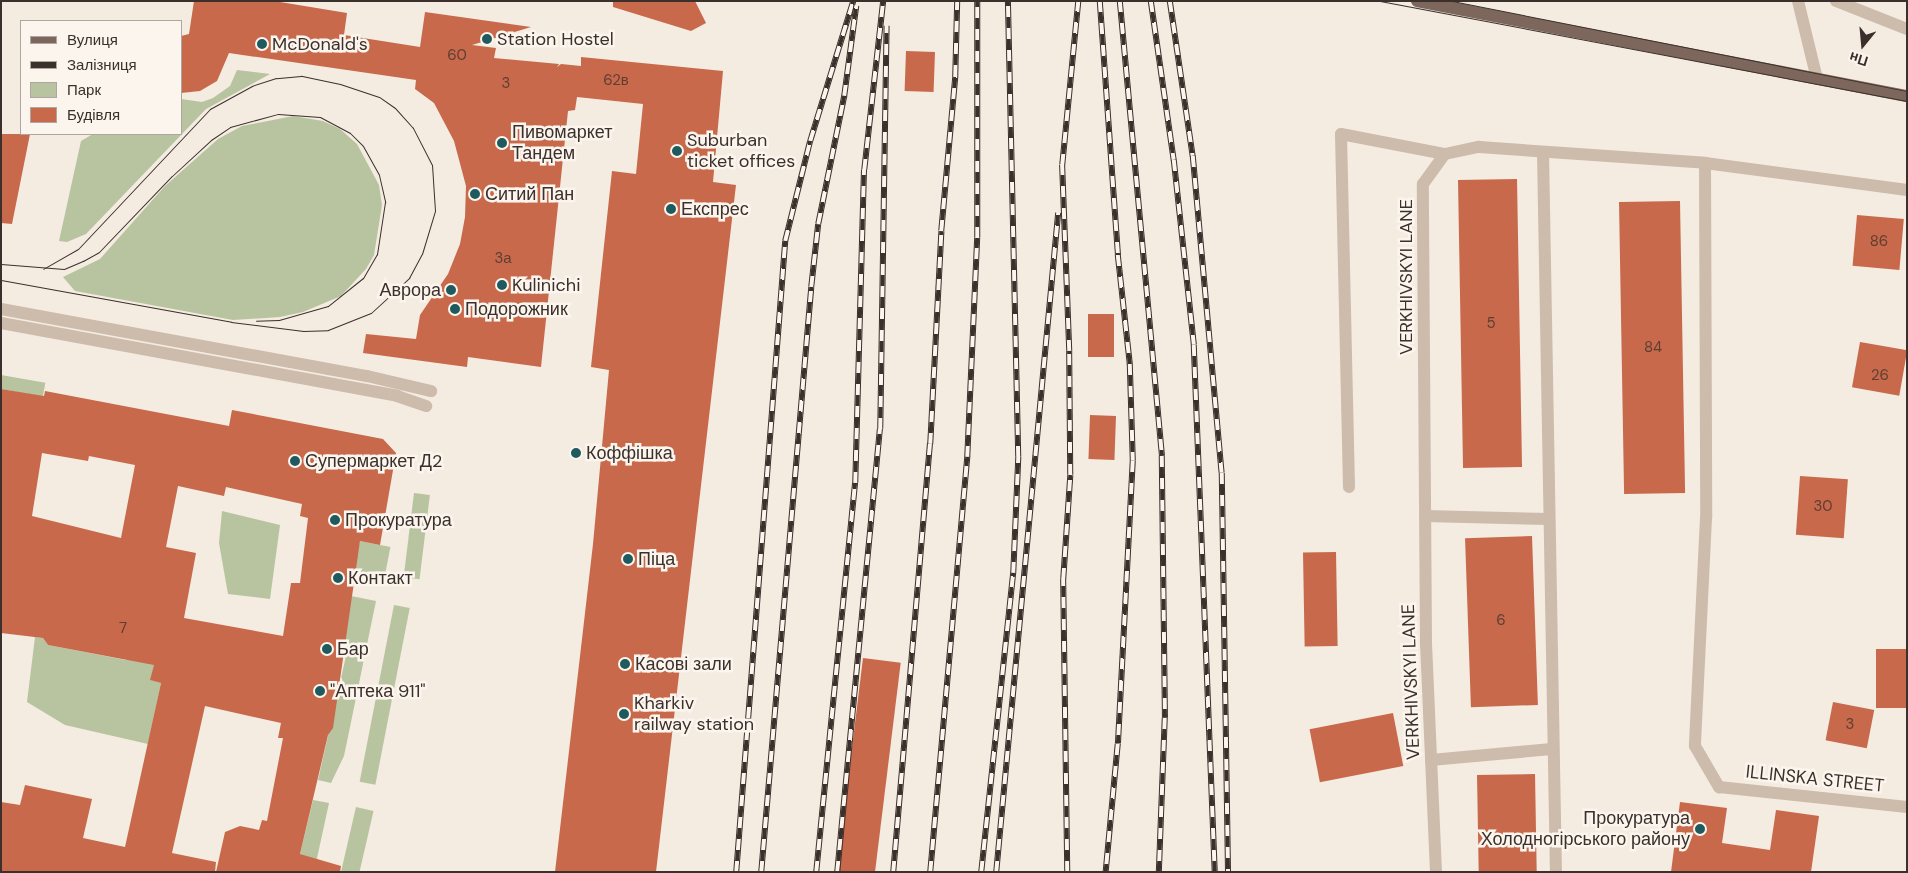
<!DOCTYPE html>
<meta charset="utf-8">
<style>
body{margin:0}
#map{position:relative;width:1908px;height:873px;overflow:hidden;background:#f4ebe1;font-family:"DM Sans",sans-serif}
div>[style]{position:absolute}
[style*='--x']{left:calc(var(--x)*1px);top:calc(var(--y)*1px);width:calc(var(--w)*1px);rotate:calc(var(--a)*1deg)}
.green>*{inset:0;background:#b8c4a0;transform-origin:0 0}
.building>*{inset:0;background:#c8694b;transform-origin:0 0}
.minor>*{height:12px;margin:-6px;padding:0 6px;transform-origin:6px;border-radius:6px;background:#cdbbac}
.major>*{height:12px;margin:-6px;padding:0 6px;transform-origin:6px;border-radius:6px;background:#7d675c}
.tram>*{height:1px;margin:-0.5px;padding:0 0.5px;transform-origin:0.5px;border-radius:0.5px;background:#3b302b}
.rail>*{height:5.5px;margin-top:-2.75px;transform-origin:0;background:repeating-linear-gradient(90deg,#fbf5ee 0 11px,#3b302b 0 22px);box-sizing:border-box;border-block:1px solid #3b302b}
.dots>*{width:14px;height:14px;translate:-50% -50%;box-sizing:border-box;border:2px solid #fbf5ee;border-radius:50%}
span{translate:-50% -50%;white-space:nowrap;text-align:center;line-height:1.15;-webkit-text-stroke:5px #fbf5ee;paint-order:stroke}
.number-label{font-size:15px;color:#5e3e33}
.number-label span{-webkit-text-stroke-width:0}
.poi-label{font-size:18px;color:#3b302b}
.left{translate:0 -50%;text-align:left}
.right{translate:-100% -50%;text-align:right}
.street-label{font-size:18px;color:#3b302b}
.frame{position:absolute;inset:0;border:2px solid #3b302b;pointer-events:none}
.legend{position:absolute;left:20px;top:20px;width:162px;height:115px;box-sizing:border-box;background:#fbf5ee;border:1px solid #aea6a0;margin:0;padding:6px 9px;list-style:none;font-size:15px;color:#3b302b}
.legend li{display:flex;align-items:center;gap:10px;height:25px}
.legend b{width:25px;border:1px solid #aea6a0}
.north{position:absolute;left:1838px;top:20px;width:50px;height:50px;-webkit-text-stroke:4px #fbf5ee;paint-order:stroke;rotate:197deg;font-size:14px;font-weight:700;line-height:20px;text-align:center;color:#3b302b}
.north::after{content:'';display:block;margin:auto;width:18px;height:22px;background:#3b302b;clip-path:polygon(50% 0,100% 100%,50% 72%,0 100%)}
</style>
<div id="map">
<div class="green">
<i style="clip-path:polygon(237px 70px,270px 74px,206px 109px,86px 234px,67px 242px,59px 241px,81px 141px,93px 134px,181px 134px,181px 99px,202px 102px,213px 98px,230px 86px)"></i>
<i style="clip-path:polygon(293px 116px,323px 121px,340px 129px,357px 144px,379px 185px,382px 205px,374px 255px,366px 269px,341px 296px,303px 312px,280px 317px,233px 320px,75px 291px,63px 277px,100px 259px,165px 186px,218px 139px,242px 126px)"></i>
<i style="left:1px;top:375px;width:45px;height:14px;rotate:10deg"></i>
<i style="left:414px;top:493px;width:16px;height:85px;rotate:7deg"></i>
<i style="clip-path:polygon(222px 511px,280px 525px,270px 599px,228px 594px,219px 543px)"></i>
<i style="left:360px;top:541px;width:31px;height:30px;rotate:11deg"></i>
<i style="clip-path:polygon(351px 596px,376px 601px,344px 756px,331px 783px,318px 780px,346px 656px,342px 646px)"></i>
<i style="left:394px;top:605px;width:16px;height:180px;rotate:11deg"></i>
<i style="clip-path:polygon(35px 637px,43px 638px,48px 645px,126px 660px,133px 656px,155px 661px,151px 680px,161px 683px,148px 744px,65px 725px,27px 702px)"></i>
<i style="clip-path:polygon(313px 800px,329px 803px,314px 872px,305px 856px,300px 854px)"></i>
<i style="left:356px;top:807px;width:18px;height:66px;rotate:13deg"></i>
</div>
<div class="building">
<i style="clip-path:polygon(194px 1px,274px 1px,347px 13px,344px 35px,420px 47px,425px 12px,531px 27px,472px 45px,496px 48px,494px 58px,559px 64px,557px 67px,561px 64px,581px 66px,581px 57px,723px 71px,713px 182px,736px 185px,656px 872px,555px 872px,593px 544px,609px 370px,591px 367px,612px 171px,636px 174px,643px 104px,577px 97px,575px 110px,568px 111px,541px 367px,468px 357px,467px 367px,363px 353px,366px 334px,416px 339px,420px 315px,448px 274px,460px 244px,465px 217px,466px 186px,454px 141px,434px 103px,415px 89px,416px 80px,229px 53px,217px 81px,200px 91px,181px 93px,181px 36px,189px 34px)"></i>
<i style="clip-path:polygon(613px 1px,695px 1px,706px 23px,691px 31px,613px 7px)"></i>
<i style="left:906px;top:51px;width:29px;height:40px;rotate:2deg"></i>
<i style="clip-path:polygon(1px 134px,30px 134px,12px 224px,1px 223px)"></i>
<i style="left:1517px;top:179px;width:288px;height:59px;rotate:89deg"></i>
<i style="left:1680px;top:201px;width:292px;height:61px;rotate:89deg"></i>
<i style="left:1857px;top:215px;width:47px;height:51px;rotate:5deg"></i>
<i style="left:1088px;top:314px;width:26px;height:43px"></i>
<i style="left:1860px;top:342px;width:48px;height:46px;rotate:10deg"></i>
<i style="clip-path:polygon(evenodd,1px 389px,44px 396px,45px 391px,229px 426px,232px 410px,383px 439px,396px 453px,380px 545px,360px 541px,333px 728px,328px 735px,300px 854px,341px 866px,340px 872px,216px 872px,225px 832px,240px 826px,259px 830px,262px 820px,267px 821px,283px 738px,278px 738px,281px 723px,205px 706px,172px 853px,216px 862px,215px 872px,1px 872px,1px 802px,20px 805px,25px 785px,92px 799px,83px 838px,125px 847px,161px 683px,150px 680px,154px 665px,48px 645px,43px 638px,1px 633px,1px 389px,42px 453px,88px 461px,89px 456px,135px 465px,121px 538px,32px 516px,42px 453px,1px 389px,178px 486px,224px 496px,226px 487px,302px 504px,300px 516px,308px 518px,300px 583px,291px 583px,283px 636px,184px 618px,196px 553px,166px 547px,178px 486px)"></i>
<i style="left:1090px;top:415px;width:26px;height:44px;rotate:2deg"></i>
<i style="left:1800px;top:476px;width:48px;height:59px;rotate:4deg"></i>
<i style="left:1532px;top:536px;width:169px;height:67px;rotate:88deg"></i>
<i style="left:1336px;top:552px;width:94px;height:33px;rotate:89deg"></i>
<i style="left:1907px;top:649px;width:59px;height:31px;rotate:90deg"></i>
<i style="left:863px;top:658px;width:38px;height:215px;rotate:7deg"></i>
<i style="left:1833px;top:702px;width:42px;height:39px;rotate:11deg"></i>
<i style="left:1393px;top:713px;width:54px;height:85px;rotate:79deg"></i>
<i style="left:1535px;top:774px;width:98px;height:58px;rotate:89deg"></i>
<i style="clip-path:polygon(1680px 802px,1727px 808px,1722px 843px,1770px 850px,1776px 810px,1819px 816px,1811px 872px,1671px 872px)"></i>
</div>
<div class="minor">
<i style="--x:1798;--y:1;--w:80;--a:76.3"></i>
<i style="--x:1836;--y:1;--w:76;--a:21.5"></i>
<i style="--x:1543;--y:152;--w:720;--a:88.97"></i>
<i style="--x:1705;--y:163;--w:355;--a:89.8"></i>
<i style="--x:1706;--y:518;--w:228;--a:92.8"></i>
<i style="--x:1695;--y:746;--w:48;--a:59.7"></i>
<i style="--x:1719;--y:787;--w:189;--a:6.1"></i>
<i style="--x:1;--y:309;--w:372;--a:10.4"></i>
<i style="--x:367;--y:376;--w:66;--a:13.2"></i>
<i style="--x:1;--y:323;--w:403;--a:10.4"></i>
<i style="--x:397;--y:396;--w:31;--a:19"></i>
<i style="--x:1349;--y:487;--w:353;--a:-91.3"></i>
<i style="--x:1341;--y:134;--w:106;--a:10.9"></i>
<i style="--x:1425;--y:516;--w:124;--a:1.4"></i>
<i style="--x:1431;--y:760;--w:121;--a:-5.2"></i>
<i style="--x:1436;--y:872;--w:228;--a:-92.5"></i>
<i style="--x:1426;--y:644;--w:460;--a:-90.4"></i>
<i style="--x:1423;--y:184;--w:37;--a:-54"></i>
<i style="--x:1445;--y:154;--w:35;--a:-12"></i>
<i style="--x:1479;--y:147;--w:227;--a:4"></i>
<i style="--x:1705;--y:163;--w:204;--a:7.6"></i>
</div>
<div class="major">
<i style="--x:1417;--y:1;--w:499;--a:11"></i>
</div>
<div class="tram">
<i style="--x:1380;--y:1;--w:536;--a:10.74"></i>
<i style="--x:1452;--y:1;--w:464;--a:11.2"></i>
<i style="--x:1;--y:264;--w:63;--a:4.5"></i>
<i style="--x:64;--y:269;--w:21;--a:-23"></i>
<i style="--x:83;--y:261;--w:18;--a:-29"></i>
<i style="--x:99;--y:252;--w:105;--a:-46.2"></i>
<i style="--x:172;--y:176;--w:53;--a:-42.7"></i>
<i style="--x:211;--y:140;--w:23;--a:-34"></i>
<i style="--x:230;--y:127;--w:50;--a:-15.2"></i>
<i style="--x:278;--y:114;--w:42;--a:4.1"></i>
<i style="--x:320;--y:117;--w:34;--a:28"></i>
<i style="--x:350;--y:133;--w:18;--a:45"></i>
<i style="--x:363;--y:146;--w:33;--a:61"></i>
<i style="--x:379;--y:175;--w:28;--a:77"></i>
<i style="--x:385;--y:202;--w:53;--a:98.7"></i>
<i style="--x:377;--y:254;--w:28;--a:120"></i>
<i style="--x:363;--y:278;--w:45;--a:141.3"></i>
<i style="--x:328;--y:306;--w:51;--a:164.1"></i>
<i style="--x:279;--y:320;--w:23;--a:178"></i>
<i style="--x:1;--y:280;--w:234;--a:10.3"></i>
<i style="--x:231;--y:322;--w:73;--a:7.1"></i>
<i style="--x:303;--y:331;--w:25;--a:-2"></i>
<i style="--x:328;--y:330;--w:46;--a:-21.6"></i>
<i style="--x:371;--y:313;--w:52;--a:-42.6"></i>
<i style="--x:409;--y:278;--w:27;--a:-62"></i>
<i style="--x:422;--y:254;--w:45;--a:-73.2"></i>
<i style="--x:435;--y:211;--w:46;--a:-93.7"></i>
<i style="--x:432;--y:165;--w:42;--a:-117.2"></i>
<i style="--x:413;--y:128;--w:27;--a:-132"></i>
<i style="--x:395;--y:108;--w:19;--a:-145"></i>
<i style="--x:379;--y:97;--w:41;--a:-161.6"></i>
<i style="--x:340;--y:84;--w:40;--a:-168"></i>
<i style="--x:301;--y:76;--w:25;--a:175"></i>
<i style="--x:276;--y:78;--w:25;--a:162"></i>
<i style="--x:252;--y:86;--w:48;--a:151.3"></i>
<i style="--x:210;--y:109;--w:192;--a:133.3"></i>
<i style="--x:78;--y:249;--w:40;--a:150.3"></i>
</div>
<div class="rail">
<i style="--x:1100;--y:1;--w:255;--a:85.9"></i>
<i style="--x:1118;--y:255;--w:110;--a:83.7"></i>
<i style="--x:1130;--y:364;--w:97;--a:88.2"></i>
<i style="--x:1133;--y:461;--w:283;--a:93"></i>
<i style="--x:1118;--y:744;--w:129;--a:95.4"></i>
<i style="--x:1120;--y:1;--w:457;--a:84.7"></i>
<i style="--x:1162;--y:456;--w:262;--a:89.3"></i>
<i style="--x:1165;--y:718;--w:154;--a:92.2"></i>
<i style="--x:1151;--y:1;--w:161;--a:81.8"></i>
<i style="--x:1174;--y:160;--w:186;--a:83.8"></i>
<i style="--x:1194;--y:345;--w:527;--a:87.72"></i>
<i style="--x:1170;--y:1;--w:157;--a:81.6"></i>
<i style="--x:1193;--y:156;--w:318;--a:84.8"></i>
<i style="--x:1222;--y:473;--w:399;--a:89.1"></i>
<i style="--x:736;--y:872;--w:633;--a:-85.56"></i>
<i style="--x:785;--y:241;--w:103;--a:-76"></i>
<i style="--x:810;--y:141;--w:146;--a:-72.9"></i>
<i style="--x:761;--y:872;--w:587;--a:-85.11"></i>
<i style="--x:811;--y:287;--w:63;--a:-83.7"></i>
<i style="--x:818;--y:224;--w:131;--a:-78.5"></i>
<i style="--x:844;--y:96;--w:91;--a:-82.4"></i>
<i style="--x:816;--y:872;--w:391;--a:-84.3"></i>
<i style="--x:855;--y:483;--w:313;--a:-88.4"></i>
<i style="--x:864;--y:170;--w:170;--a:-83.6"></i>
<i style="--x:837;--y:872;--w:445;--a:-84.5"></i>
<i style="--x:880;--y:429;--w:403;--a:-89.1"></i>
<i style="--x:893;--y:872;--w:430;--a:-85.1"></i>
<i style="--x:930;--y:444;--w:213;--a:-87"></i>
<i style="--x:941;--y:231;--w:156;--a:-84.8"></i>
<i style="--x:955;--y:76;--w:75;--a:-88.5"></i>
<i style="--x:930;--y:872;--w:417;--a:-84.9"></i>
<i style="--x:967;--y:457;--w:219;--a:-87.4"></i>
<i style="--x:977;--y:238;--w:237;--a:-90"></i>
<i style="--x:981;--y:872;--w:301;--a:-83.9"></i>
<i style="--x:1013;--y:573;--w:116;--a:-87.5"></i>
<i style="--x:1018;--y:457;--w:456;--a:-91.3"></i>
<i style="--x:996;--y:872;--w:662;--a:-84.63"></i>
<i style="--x:1067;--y:872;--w:293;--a:-90.8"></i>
<i style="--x:1063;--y:579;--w:104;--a:-86.1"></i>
<i style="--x:1070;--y:475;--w:124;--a:-90.5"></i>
<i style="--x:1069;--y:351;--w:186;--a:-92.2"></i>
<i style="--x:1062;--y:165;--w:165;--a:-84.4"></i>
</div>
<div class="dots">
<i style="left:487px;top:39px;background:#1f5a5e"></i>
<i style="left:262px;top:44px;background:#1f5a5e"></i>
<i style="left:502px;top:143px;background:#1f5a5e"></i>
<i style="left:677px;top:151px;background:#1f5a5e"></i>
<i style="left:475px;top:194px;background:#1f5a5e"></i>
<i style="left:671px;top:209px;background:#1f5a5e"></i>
<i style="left:502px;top:285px;background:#1f5a5e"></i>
<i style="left:451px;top:290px;background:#1f5a5e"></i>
<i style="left:455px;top:309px;background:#1f5a5e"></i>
<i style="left:576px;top:453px;background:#1f5a5e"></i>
<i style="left:295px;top:461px;background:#1f5a5e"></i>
<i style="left:335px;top:520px;background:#1f5a5e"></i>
<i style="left:628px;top:559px;background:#1f5a5e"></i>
<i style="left:338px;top:578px;background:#1f5a5e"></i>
<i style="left:327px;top:649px;background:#1f5a5e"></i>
<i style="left:625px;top:664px;background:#1f5a5e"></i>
<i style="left:320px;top:691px;background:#1f5a5e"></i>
<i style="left:624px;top:714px;background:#1f5a5e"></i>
<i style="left:1700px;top:829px;background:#1f5a5e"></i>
</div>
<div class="number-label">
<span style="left:457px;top:56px">60</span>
<span style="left:616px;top:81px">62в</span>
<span style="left:506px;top:84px">3</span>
<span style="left:1879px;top:242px">86</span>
<span style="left:503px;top:259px">3а</span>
<span style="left:1491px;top:324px">5</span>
<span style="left:1653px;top:348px">84</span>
<span style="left:1880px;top:376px">26</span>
<span style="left:1823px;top:507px">30</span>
<span style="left:1501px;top:621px">6</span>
<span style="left:123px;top:629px">7</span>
<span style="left:1850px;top:725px">3</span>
</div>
<div class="poi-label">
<span class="left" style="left:497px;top:39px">Station Hostel</span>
<span class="left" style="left:272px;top:44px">McDonald's</span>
<span class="left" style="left:512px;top:143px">Пивомаркет<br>Тандем</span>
<span class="left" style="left:687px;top:151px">Suburban<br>ticket offices</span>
<span class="left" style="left:485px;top:194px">Ситий Пан</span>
<span class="left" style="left:681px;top:209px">Експрес</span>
<span class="left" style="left:512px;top:285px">Kulinichi</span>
<span class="right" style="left:441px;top:290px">Аврора</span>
<span class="left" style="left:465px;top:309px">Подорожник</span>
<span class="left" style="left:586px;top:453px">Коффішка</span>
<span class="left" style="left:305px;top:461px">Супермаркет Д2</span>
<span class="left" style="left:345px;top:520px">Прокуратура</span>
<span class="left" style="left:638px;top:559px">Піца</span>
<span class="left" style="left:348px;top:578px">Контакт</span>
<span class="left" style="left:337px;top:649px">Бар</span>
<span class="left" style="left:635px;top:664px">Касові зали</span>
<span class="left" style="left:330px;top:691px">"Аптека 911"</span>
<span class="left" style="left:634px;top:714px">Kharkiv<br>railway station</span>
<span class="right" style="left:1690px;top:829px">Прокуратура<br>Холодногірського району</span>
</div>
<div class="street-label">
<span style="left:1406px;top:277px;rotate:-90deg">VERKHIVSKYI LANE</span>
<span style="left:1411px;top:682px;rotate:-92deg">VERKHIVSKYI LANE</span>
<span style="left:1815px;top:779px;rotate:6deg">ILLINSKA STREET</span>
</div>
<div class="frame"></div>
<ul class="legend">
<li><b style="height:6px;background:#7d675c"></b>Вулиця</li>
<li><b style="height:6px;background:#3b302b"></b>Залізниця</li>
<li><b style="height:14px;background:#b8c4a0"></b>Парк</li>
<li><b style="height:14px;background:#c8694b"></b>Будівля</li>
</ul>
<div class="north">Пн</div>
</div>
